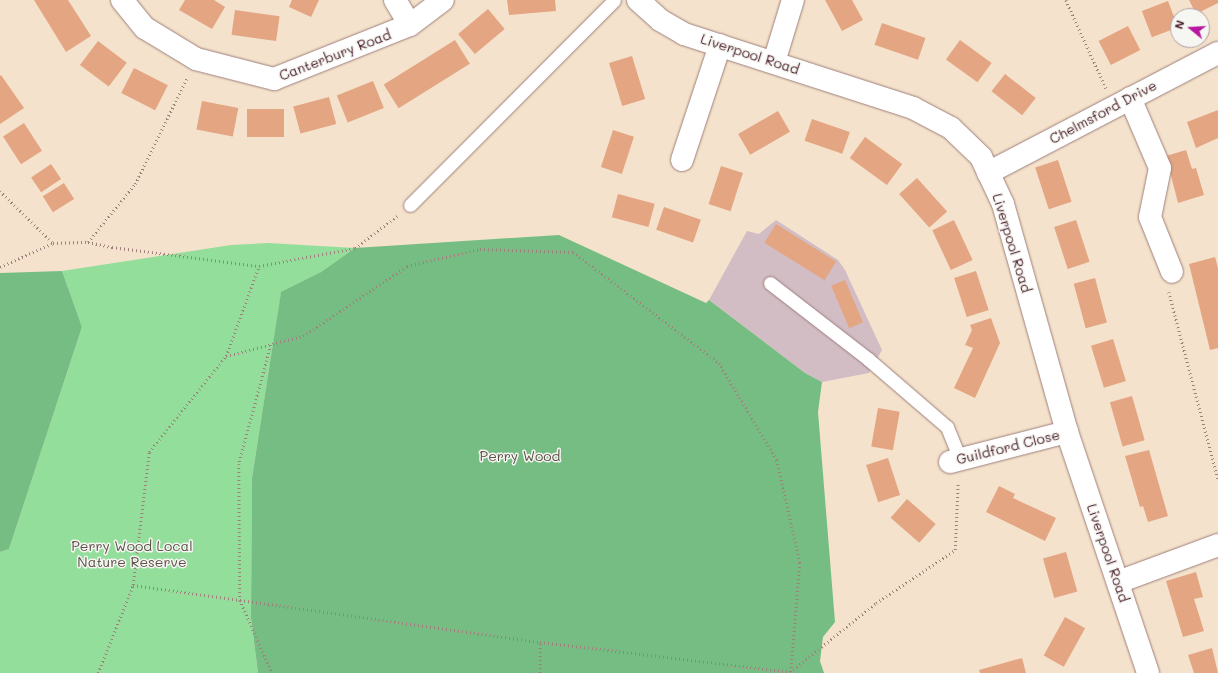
<!DOCTYPE html>
<style>
body{margin:0}
#map{position:relative;width:1218px;height:673px;overflow:hidden;background:#f4e2cc;font-family:Mali,sans-serif}
div>[style]{position:absolute}
[style*='--x']{left:calc(var(--x)*1px);top:calc(var(--y)*1px);width:calc(var(--w)*1px);rotate:calc(var(--a)*1deg)}
.industrial>*{inset:0;background:#d2bdc5}
.green>*{inset:0;background:#93de9b}
.forest>*{inset:0;background:#76bd83}
.building>*{inset:0;background:#e4a582;transform-origin:0 0}
.path>*{height:2.5px;margin-top:-1.25px;transform-origin:0;background:repeating-linear-gradient(90deg,#9f807c 0 1px,transparent 0 4px)}
.roads{filter:drop-shadow(0 0 1px #9f807c) drop-shadow(0 0 1px #9f807c)}
.lane>*{height:13px;margin:-6.5px;padding:0 6.5px;transform-origin:6.5px;border-radius:6.5px;background:#fff}
.street>*{height:22px;margin:-11px;padding:0 11px;transform-origin:11px;border-radius:11px;background:#fff}
span{translate:-50% -50%;white-space:nowrap;text-align:center;line-height:1.15;-webkit-text-stroke:3px #f6f6f2;paint-order:stroke}
.street-label{font-size:14px;color:#4a1f2b}
.park-label{font-size:14px;color:#5c4f47}
.north{position:absolute;left:1170px;top:8px;width:40px;height:40px;box-sizing:border-box;background:#f6f6f2;border:1px solid #b1a0a2;border-radius:50%;rotate:288deg;font-size:11px;font-weight:700;line-height:16px;text-align:center;color:#4a1f2b}
.north::after{content:'';display:block;margin:auto;width:14px;height:18px;background:#b5179e;clip-path:polygon(50% 0,100% 100%,50% 72%,0 100%)}
</style>
<div id="map">
<div class="industrial">
<i style="clip-path:polygon(776px 220px,838px 260px,845px 270px,882px 350px,869px 373px,822px 382px,805px 373px,709px 300px,747px 231px,759px 234px)"></i>
</div>
<div class="green">
<i style="clip-path:polygon(268px 243px,355px 248px,321px 272px,281px 293px,252px 478px,251px 618px,258px 673px,0 673px,0 552px,9px 549px,82px 327px,62px 271px,231px 245px)"></i>
</div>
<div class="forest">
<i style="clip-path:polygon(559px 235px,706px 303px,709px 300px,805px 373px,822px 382px,818px 412px,835px 622px,823px 637px,820px 661px,824px 673px,258px 673px,251px 618px,252px 478px,281px 292px,321px 272px,355px 248px)"></i>
<i style="clip-path:polygon(62px 271px,82px 327px,9px 549px,0 552px,0 273px)"></i>
</div>
<div class="building">
<i style="clip-path:polygon(34px 0,68px 0,91px 36px,66px 52px)"></i>
<i style="clip-path:polygon(185px 0,214px 0,225px 7px,212px 29px,179px 10px)"></i>
<i style="clip-path:polygon(292px 0,319px 0,311px 17px,289px 7px)"></i>
<i style="clip-path:polygon(507px 0,555px 0,556px 11px,509px 15px)"></i>
<i style="clip-path:polygon(825px 0,852px 0,863px 20px,842px 31px)"></i>
<i style="clip-path:polygon(1189px 0,1218px 0,1218px 3px,1196px 14px)"></i>
<i style="left:1168px;top:1px;width:28px;height:28px;rotate:69deg"></i>
<i style="left:488px;top:9px;width:26px;height:39px;rotate:50deg"></i>
<i style="left:235px;top:10px;width:45px;height:25px;rotate:8deg"></i>
<i style="left:882px;top:23px;width:46px;height:23px;rotate:19deg"></i>
<i style="left:1128px;top:26px;width:27px;height:33px;rotate:63deg"></i>
<i style="left:455px;top:40px;width:28px;height:84px;rotate:58deg"></i>
<i style="left:960px;top:40px;width:39px;height:24px;rotate:36deg"></i>
<i style="left:98px;top:41px;width:36px;height:30px;rotate:37deg"></i>
<i style="left:632px;top:56px;width:45px;height:24px;rotate:73deg"></i>
<i style="left:134px;top:68px;width:38px;height:28px;rotate:27deg"></i>
<i style="left:1005px;top:74px;width:39px;height:22px;rotate:38deg"></i>
<i style="clip-path:polygon(1px 75px,24px 108px,0 124px,0 76px)"></i>
<i style="left:373px;top:81px;width:29px;height:39px;rotate:68deg"></i>
<i style="left:329px;top:97px;width:28px;height:37px;rotate:75deg"></i>
<i style="left:202px;top:101px;width:37px;height:29px;rotate:11deg"></i>
<i style="left:247px;top:109px;width:37px;height:28px"></i>
<i style="clip-path:polygon(1218px 110px,1218px 138px,1196px 148px,1187px 122px)"></i>
<i style="left:778px;top:111px;width:24px;height:46px;rotate:60deg"></i>
<i style="left:812px;top:119px;width:40px;height:23px;rotate:19deg"></i>
<i style="left:24px;top:123px;width:33px;height:25px;rotate:57deg"></i>
<i style="left:613px;top:130px;width:22px;height:39px;rotate:18deg"></i>
<i style="left:865px;top:137px;width:46px;height:26px;rotate:36deg"></i>
<i style="clip-path:polygon(1186px 150px,1192px 169px,1196px 168px,1204px 195px,1178px 203px,1166px 156px)"></i>
<i style="left:1058px;top:160px;width:44px;height:24px;rotate:72deg"></i>
<i style="left:51px;top:164px;width:18px;height:24px;rotate:56deg"></i>
<i style="left:721px;top:166px;width:23px;height:40px;rotate:18deg"></i>
<i style="left:917px;top:178px;width:45px;height:24px;rotate:48deg"></i>
<i style="left:64px;top:183px;width:19px;height:25px;rotate:58deg"></i>
<i style="left:618px;top:194px;width:38px;height:24px;rotate:15deg"></i>
<i style="left:664px;top:207px;width:39px;height:24px;rotate:19deg"></i>
<i style="left:954px;top:220px;width:44px;height:24px;rotate:65deg"></i>
<i style="left:1076px;top:220px;width:44px;height:23px;rotate:72deg"></i>
<i style="left:776px;top:224px;width:71px;height:22px;rotate:32deg"></i>
<i style="clip-path:polygon(1215px 257px,1218px 268px,1218px 348px,1210px 350px,1189px 264px)"></i>
<i style="left:976px;top:271px;width:41px;height:23px;rotate:72deg"></i>
<i style="left:1095px;top:278px;width:46px;height:22px;rotate:75deg"></i>
<i style="left:845px;top:280px;width:46px;height:15px;rotate:67deg"></i>
<i style="clip-path:polygon(991px 318px,1000px 343px,975px 398px,954px 388px,973px 348px,965px 345px,972px 330px,970px 325px)"></i>
<i style="left:1113px;top:339px;width:44px;height:23px;rotate:73deg"></i>
<i style="left:1132px;top:396px;width:46px;height:23px;rotate:74deg"></i>
<i style="left:878px;top:408px;width:22px;height:39px;rotate:10deg"></i>
<i style="clip-path:polygon(1149px 450px,1168px 516px,1148px 522px,1143px 506px,1140px 507px,1125px 456px)"></i>
<i style="left:888px;top:458px;width:39px;height:23px;rotate:72deg"></i>
<i style="clip-path:polygon(999px 486px,1015px 494px,1013px 498px,1056px 518px,1045px 541px,986px 512px)"></i>
<i style="left:907px;top:499px;width:38px;height:25px;rotate:41deg"></i>
<i style="left:1066px;top:552px;width:41px;height:24px;rotate:74deg"></i>
<i style="clip-path:polygon(1196px 572px,1203px 597px,1194px 599px,1204px 631px,1183px 637px,1166px 581px)"></i>
<i style="left:1065px;top:617px;width:23px;height:44px;rotate:29deg"></i>
<i style="clip-path:polygon(1212px 648px,1218px 673px,1194px 673px,1188px 655px)"></i>
<i style="clip-path:polygon(1022px 658px,1026px 673px,980px 673px,979px 670px)"></i>
</div>
<div class="path">
<i style="--x:1066;--y:0;--w:97;--a:65.6"></i>
<i style="--x:0;--y:191;--w:74;--a:44.5"></i>
<i style="--x:88;--y:242;--w:75;--a:-51"></i>
<i style="--x:135;--y:184;--w:118;--a:-63.9"></i>
<i style="--x:0;--y:267;--w:58;--a:-24.4"></i>
<i style="--x:53;--y:243;--w:35;--a:-2"></i>
<i style="--x:88;--y:242;--w:25;--a:12"></i>
<i style="--x:112;--y:247;--w:148;--a:7.4"></i>
<i style="--x:259;--y:266;--w:98;--a:-10.6"></i>
<i style="--x:355;--y:248;--w:53;--a:-37.3"></i>
<i style="--x:1169;--y:292;--w:193;--a:75.3"></i>
<i style="--x:271;--y:345;--w:123;--a:105.1"></i>
<i style="--x:239;--y:464;--w:136;--a:89.6"></i>
<i style="--x:240;--y:600;--w:80;--a:66.3"></i>
<i style="--x:226;--y:356;--w:80;--a:-14.6"></i>
<i style="--x:303;--y:336;--w:125;--a:-33.9"></i>
<i style="--x:407;--y:266;--w:75;--a:-13.1"></i>
<i style="--x:480;--y:249;--w:93;--a:1.8"></i>
<i style="--x:573;--y:252;--w:183;--a:37.2"></i>
<i style="--x:719;--y:363;--w:113;--a:59.1"></i>
<i style="--x:777;--y:460;--w:106;--a:77.4"></i>
<i style="--x:800;--y:563;--w:110;--a:94.7"></i>
<i style="--x:133;--y:585;--w:411;--a:8"></i>
<i style="--x:540;--y:642;--w:253;--a:6.8"></i>
<i style="--x:790;--y:672;--w:110;--a:-38.7"></i>
<i style="--x:876;--y:603;--w:95;--a:-33.9"></i>
<i style="--x:955;--y:550;--w:68;--a:-87.5"></i>
<i style="--x:98;--y:673;--w:95;--a:-68.3"></i>
<i style="--x:133;--y:585;--w:134;--a:-83.1"></i>
<i style="--x:149;--y:452;--w:123;--a:-51.3"></i>
<i style="--x:226;--y:356;--w:96;--a:-69.9"></i>
<i style="--x:540;--y:673;--w:31;--a:-90"></i>
</div>
<div class="roads">
<div class="lane">
<i style="--x:410;--y:205;--w:289;--a:-45.1"></i>
<i style="--x:770;--y:283;--w:124;--a:37.8"></i>
<i style="--x:868;--y:359;--w:104;--a:40.7"></i>
<i style="--x:947;--y:427;--w:35;--a:68"></i>
</div>
<div class="street">
<i style="--x:122;--y:0;--w:36;--a:51"></i>
<i style="--x:145;--y:28;--w:60;--a:31.3"></i>
<i style="--x:196;--y:59;--w:81;--a:14.4"></i>
<i style="--x:274;--y:79;--w:146;--a:-21.7"></i>
<i style="--x:410;--y:25;--w:41;--a:-37.1"></i>
<i style="--x:395;--y:0;--w:29;--a:59"></i>
<i style="--x:638;--y:0;--w:30;--a:42"></i>
<i style="--x:660;--y:20;--w:28;--a:30"></i>
<i style="--x:684;--y:34;--w:241;--a:17.9"></i>
<i style="--x:913;--y:108;--w:43;--a:27.8"></i>
<i style="--x:951;--y:128;--w:42;--a:44"></i>
<i style="--x:981;--y:157;--w:52;--a:64.9"></i>
<i style="--x:1003;--y:204;--w:237;--a:74.3"></i>
<i style="--x:1067;--y:432;--w:254;--a:71.4"></i>
<i style="--x:774;--y:62;--w:65;--a:-73"></i>
<i style="--x:1130;--y:98;--w:76;--a:66.8"></i>
<i style="--x:1160;--y:168;--w:50;--a:101.5"></i>
<i style="--x:1150;--y:217;--w:59;--a:68.2"></i>
<i style="--x:682;--y:160;--w:121;--a:-71.7"></i>
<i style="--x:988;--y:173;--w:259;--a:-27.6"></i>
<i style="--x:950;--y:462;--w:121;--a:-14.4"></i>
<i style="--x:1118;--y:582;--w:107;--a:-20.3"></i>
</div>
</div>
<div class="street-label">
<span style="left:750px;top:54px;rotate:18deg">Liverpool Road</span>
<span style="left:335px;top:55px;rotate:-21deg">Canterbury Road</span>
<span style="left:1103px;top:112px;rotate:-28deg">Chelmsford Drive</span>
<span style="left:1012px;top:243px;rotate:73deg">Liverpool Road</span>
<span style="left:1008px;top:447px;rotate:-14deg">Guildford Close</span>
<span style="left:1108px;top:553px;rotate:71deg">Liverpool Road</span>
</div>
<div class="park-label">
<span style="left:520px;top:456px">Perry Wood</span>
<span style="left:132px;top:554px">Perry Wood Local<br>Nature Reserve</span>
</div>
<div class="north">N</div>
</div>
